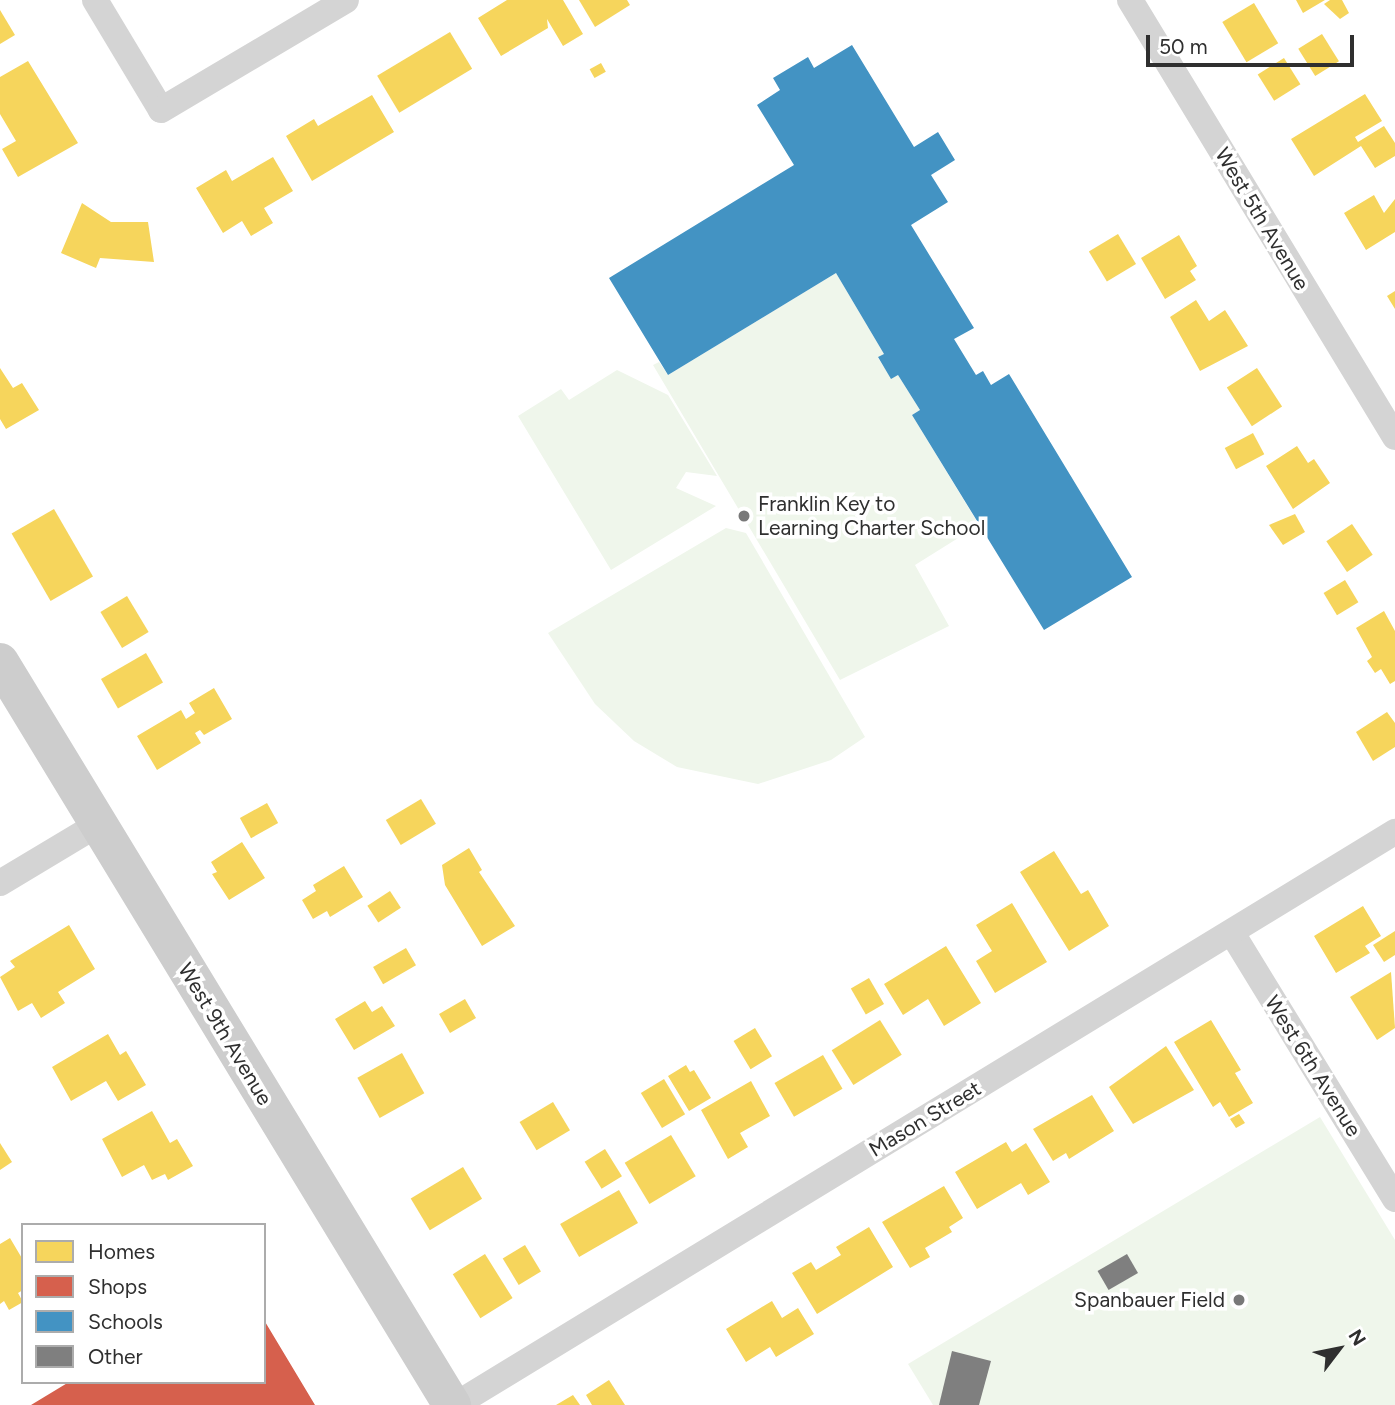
<!DOCTYPE html>
<style>
body{margin:0}
#map{position:relative;width:1395px;height:1405px;overflow:hidden;background:#fff;font-family:Figtree,sans-serif}
div>[style]{position:absolute}
[style*='--x']{left:calc(var(--x)*1px);top:calc(var(--y)*1px);width:calc(var(--w)*1px);rotate:calc(var(--a)*1deg)}
.green>*{inset:0;background:#eff6eb}
.homes>*{inset:0;background:#f6d55c;transform-origin:0 0}
.shops>*{inset:0;background:#d6604d}
.schools>*{inset:0;background:#4393c3}
.building>*{inset:0;background:#7f7f7f;transform-origin:0 0}
.street>*{height:26px;margin:-13px;padding:0 13px;transform-origin:13px;border-radius:13px;background:#d4d4d4}
.secondary>*{height:38px;margin:-19px;padding:0 19px;transform-origin:19px;border-radius:19px;background:#cdcdcd}
.dots>*{width:19px;height:19px;translate:-50% -50%;box-sizing:border-box;border:4px solid #fff;border-radius:50%}
span{translate:-50% -50%;white-space:nowrap;text-align:center;line-height:1.15;-webkit-text-stroke:7px #fff;paint-order:stroke}
.street-label{font-size:21px;color:#2f2f2f}
.poi-label{font-size:21px;color:#2f2f2f}
.left{translate:0 -50%;text-align:left}
.right{translate:-100% -50%;text-align:right}
.legend{position:absolute;left:21px;top:1223px;width:245px;height:161px;box-sizing:border-box;background:#fff;border:2px solid #acacac;margin:0;padding:9px 12px;list-style:none;font-size:21px;color:#2f2f2f}
.legend li{display:flex;align-items:center;gap:14px;height:35px}
.legend b{width:35px;border:2px solid #acacac}
.north{position:absolute;left:1304px;top:1314px;width:70px;height:70px;-webkit-text-stroke:5px #fff;paint-order:stroke;rotate:58deg;font-size:19px;font-weight:700;line-height:28px;text-align:center;color:#2f2f2f}
.north::after{content:'';display:block;margin:auto;width:24px;height:32px;background:#2f2f2f;clip-path:polygon(50% 0,100% 100%,50% 72%,0 100%)}
.scale{position:absolute;left:1146px;top:35px;width:208px;height:32px;box-sizing:border-box;border:4px solid #2f2f2f;border-top:0;padding-left:9px;font-size:21px;line-height:24px;white-space:nowrap;color:#2f2f2f;-webkit-text-stroke:5px #fff;paint-order:stroke}
</style>
<div id="map">
<div class="green">
<i style="clip-path:polygon(836px 273px,884px 354px,878px 358px,891px 378px,898px 375px,920px 410px,912px 415px,979px 525px,915px 565px,949px 626px,840px 680px,653px 365px,659px 362px,668px 375px)"></i>
<i style="clip-path:polygon(617px 370px,668px 395px,717px 476px,686px 472px,676px 488px,716px 506px,611px 570px,518px 416px,561px 389px,569px 400px)"></i>
<i style="clip-path:polygon(726px 528px,746px 533px,865px 737px,831px 760px,758px 784px,677px 767px,634px 741px,595px 704px,548px 633px)"></i>
<i style="clip-path:polygon(1320px 1117px,1395px 1240px,1395px 1405px,933px 1405px,908px 1364px)"></i>
</div>
<div class="homes">
<i style="clip-path:polygon(507px 0,563px 0,583px 34px,563px 46px,547px 19px,548px 28px,501px 56px,478px 18px)"></i>
<i style="clip-path:polygon(579px 0,627px 0,630px 5px,595px 27px)"></i>
<i style="clip-path:polygon(1296px 0,1325px 0,1303px 13px)"></i>
<i style="clip-path:polygon(1330px 0,1342px 0,1349px 13px,1340px 19px,1324px 4px)"></i>
<i style="left:1254px;top:3px;width:47px;height:37px;rotate:59deg"></i>
<i style="clip-path:polygon(0 10px,15px 35px,0 44px)"></i>
<i style="left:450px;top:32px;width:43px;height:85px;rotate:59deg"></i>
<i style="left:1322px;top:34px;width:32px;height:28px;rotate:58deg"></i>
<i style="left:1284px;top:58px;width:31px;height:31px;rotate:58deg"></i>
<i style="clip-path:polygon(28px 61px,78px 143px,18px 177px,2px 149px,16px 141px,0 114px,0 77px)"></i>
<i style="left:601px;top:63px;width:10px;height:13px;rotate:61deg"></i>
<i style="clip-path:polygon(1365px 94px,1382px 121px,1355px 137px,1358px 142px,1384px 126px,1395px 143px,1395px 156px,1375px 168px,1361px 146px,1314px 176px,1291px 139px)"></i>
<i style="clip-path:polygon(372px 95px,394px 132px,312px 181px,286px 136px,314px 119px,318px 126px)"></i>
<i style="clip-path:polygon(273px 157px,293px 191px,264px 208px,273px 223px,251px 236px,242px 221px,223px 233px,196px 188px,226px 170px,232px 181px)"></i>
<i style="clip-path:polygon(1374px 195px,1384px 213px,1395px 199px,1395px 232px,1366px 250px,1344px 213px)"></i>
<i style="clip-path:polygon(82px 203px,111px 222px,148px 222px,154px 262px,100px 258px,96px 268px,61px 253px)"></i>
<i style="left:1118px;top:234px;width:35px;height:34px;rotate:59deg"></i>
<i style="clip-path:polygon(1179px 235px,1197px 266px,1190px 271px,1196px 280px,1165px 299px,1141px 258px)"></i>
<i style="clip-path:polygon(1395px 291px,1395px 309px,1387px 296px)"></i>
<i style="clip-path:polygon(1196px 300px,1209px 321px,1225px 310px,1248px 346px,1200px 371px,1170px 317px)"></i>
<i style="clip-path:polygon(0 368px,13px 388px,22px 383px,39px 410px,6px 429px,0 419px)"></i>
<i style="left:1257px;top:368px;width:46px;height:36px;rotate:57deg"></i>
<i style="left:1253px;top:433px;width:24px;height:32px;rotate:62deg"></i>
<i style="clip-path:polygon(1297px 446px,1308px 463px,1314px 459px,1330px 483px,1293px 509px,1266px 466px)"></i>
<i style="left:54px;top:509px;width:78px;height:49px;rotate:60deg"></i>
<i style="clip-path:polygon(1295px 514px,1305px 532px,1283px 545px,1269px 525px)"></i>
<i style="left:1352px;top:524px;width:37px;height:31px;rotate:56deg"></i>
<i style="left:1345px;top:580px;width:26px;height:25px;rotate:59deg"></i>
<i style="left:127px;top:596px;width:42px;height:31px;rotate:59deg"></i>
<i style="clip-path:polygon(1384px 611px,1395px 631px,1395px 681px,1390px 684px,1381px 669px,1375px 673px,1367px 661px,1372px 657px,1356px 628px)"></i>
<i style="left:146px;top:653px;width:34px;height:52px;rotate:60deg"></i>
<i style="clip-path:polygon(214px 688px,232px 719px,204px 735px,200px 730px,195px 733px,201px 743px,157px 770px,137px 736px,181px 710px,186px 719px,195px 713px,189px 703px)"></i>
<i style="clip-path:polygon(1387px 712px,1395px 723px,1395px 747px,1373px 761px,1356px 732px)"></i>
<i style="left:421px;top:799px;width:29px;height:41px;rotate:59deg"></i>
<i style="left:267px;top:803px;width:23px;height:31px;rotate:61deg"></i>
<i style="clip-path:polygon(242px 842px,265px 878px,229px 900px,212px 874px,217px 872px,211px 862px)"></i>
<i style="clip-path:polygon(469px 848px,482px 870px,479px 872px,515px 926px,482px 946px,445px 885px,442px 865px)"></i>
<i style="clip-path:polygon(1054px 851px,1081px 894px,1088px 890px,1109px 926px,1069px 951px,1020px 872px)"></i>
<i style="clip-path:polygon(344px 866px,363px 897px,330px 917px,327px 911px,313px 919px,302px 900px,316px 891px,313px 885px)"></i>
<i style="left:390px;top:891px;width:20px;height:27px;rotate:57deg"></i>
<i style="clip-path:polygon(1012px 903px,1047px 962px,995px 993px,976px 961px,992px 951px,976px 925px)"></i>
<i style="clip-path:polygon(1363px 906px,1381px 936px,1365px 946px,1370px 953px,1336px 973px,1314px 936px)"></i>
<i style="clip-path:polygon(69px 925px,95px 969px,58px 992px,65px 1003px,41px 1018px,32px 1003px,18px 1011px,0 977px,15px 967px,10px 961px)"></i>
<i style="clip-path:polygon(1395px 931px,1395px 955px,1384px 962px,1373px 945px)"></i>
<i style="clip-path:polygon(946px 946px,981px 1003px,944px 1026px,928px 999px,903px 1015px,884px 984px)"></i>
<i style="left:406px;top:948px;width:20px;height:38px;rotate:60deg"></i>
<i style="clip-path:polygon(1391px 972px,1395px 1028px,1377px 1040px,1350px 997px)"></i>
<i style="left:869px;top:978px;width:30px;height:21px;rotate:60deg"></i>
<i style="left:465px;top:999px;width:22px;height:30px;rotate:60deg"></i>
<i style="clip-path:polygon(365px 1001px,372px 1012px,382px 1006px,395px 1026px,354px 1050px,335px 1019px)"></i>
<i style="left:880px;top:1020px;width:41px;height:57px;rotate:58deg"></i>
<i style="clip-path:polygon(1211px 1020px,1241px 1070px,1235px 1073px,1253px 1103px,1229px 1117px,1220px 1102px,1213px 1107px,1174px 1042px)"></i>
<i style="left:755px;top:1028px;width:33px;height:25px;rotate:59deg"></i>
<i style="clip-path:polygon(108px 1034px,120px 1055px,126px 1051px,146px 1085px,118px 1101px,106px 1081px,71px 1101px,52px 1067px)"></i>
<i style="clip-path:polygon(1166px 1046px,1194px 1090px,1133px 1124px,1109px 1087px)"></i>
<i style="left:402px;top:1053px;width:46px;height:51px;rotate:61deg"></i>
<i style="left:823px;top:1055px;width:39px;height:56px;rotate:60deg"></i>
<i style="clip-path:polygon(686px 1065px,690px 1072px,694px 1070px,711px 1098px,689px 1111px,668px 1076px)"></i>
<i style="left:664px;top:1079px;width:41px;height:27px;rotate:59deg"></i>
<i style="clip-path:polygon(751px 1081px,770px 1116px,740px 1133px,748px 1147px,728px 1159px,701px 1110px)"></i>
<i style="clip-path:polygon(1092px 1095px,1114px 1131px,1069px 1159px,1066px 1153px,1053px 1161px,1033px 1129px)"></i>
<i style="left:553px;top:1102px;width:33px;height:39px;rotate:59deg"></i>
<i style="clip-path:polygon(152px 1111px,170px 1143px,177px 1139px,193px 1166px,168px 1180px,165px 1174px,152px 1180px,144px 1165px,122px 1177px,102px 1139px)"></i>
<i style="clip-path:polygon(1239px 1114px,1245px 1123px,1236px 1128px,1230px 1119px)"></i>
<i style="left:671px;top:1135px;width:48px;height:54px;rotate:59deg"></i>
<i style="clip-path:polygon(1006px 1142px,1012px 1152px,1026px 1143px,1050px 1182px,1028px 1195px,1021px 1183px,977px 1209px,955px 1172px)"></i>
<i style="clip-path:polygon(0 1143px,12px 1162px,0 1170px)"></i>
<i style="left:605px;top:1149px;width:32px;height:24px;rotate:58deg"></i>
<i style="left:463px;top:1167px;width:37px;height:61px;rotate:59deg"></i>
<i style="clip-path:polygon(944px 1186px,963px 1218px,949px 1227px,952px 1232px,925px 1248px,930px 1257px,910px 1268px,882px 1222px)"></i>
<i style="left:619px;top:1190px;width:38px;height:68px;rotate:60deg"></i>
<i style="clip-path:polygon(869px 1227px,893px 1267px,817px 1314px,792px 1273px,811px 1262px,816px 1270px,841px 1255px,836px 1247px)"></i>
<i style="clip-path:polygon(10px 1238px,23px 1260px,23px 1290px,18px 1293px,23px 1302px,9px 1310px,4px 1301px,0 1304px,0 1244px)"></i>
<i style="left:525px;top:1245px;width:31px;height:26px;rotate:59deg"></i>
<i style="left:485px;top:1254px;width:52px;height:38px;rotate:58deg"></i>
<i style="clip-path:polygon(772px 1301px,782px 1318px,798px 1308px,814px 1334px,776px 1357px,770px 1347px,746px 1362px,726px 1329px)"></i>
<i style="clip-path:polygon(609px 1380px,625px 1405px,592px 1405px,586px 1395px)"></i>
<i style="clip-path:polygon(573px 1395px,580px 1405px,556px 1405px)"></i>
</div>
<div class="shops">
<i style="clip-path:polygon(264px 1320px,315px 1405px,31px 1405px,69px 1382px,264px 1382px)"></i>
</div>
<div class="schools">
<i style="clip-path:polygon(852px 45px,914px 147px,938px 132px,955px 160px,931px 175px,948px 202px,911px 225px,974px 328px,954px 339px,976px 375px,983px 371px,991px 385px,1009px 374px,1132px 577px,1044px 630px,912px 415px,920px 410px,898px 375px,891px 379px,878px 357px,884px 354px,836px 273px,668px 375px,609px 278px,794px 165px,757px 105px,780px 90px,773px 78px,808px 57px,814px 68px)"></i>
</div>
<div class="building">
<i style="left:1127px;top:1254px;width:22px;height:34px;rotate:60deg"></i>
<i style="clip-path:polygon(952px 1351px,991px 1361px,979px 1405px,939px 1405px)"></i>
</div>
<div class="street">
<i style="--x:95;--y:0;--w:128;--a:59"></i>
<i style="--x:161;--y:110;--w:215;--a:-30.7"></i>
<i style="--x:1130;--y:0;--w:511;--a:58.77"></i>
<i style="--x:0;--y:883;--w:114;--a:-31"></i>
<i style="--x:1232;--y:933;--w:312;--a:58.5"></i>
<i style="--x:455;--y:1405;--w:1101;--a:-31.37"></i>
</div>
<div class="secondary">
<i style="--x:0;--y:662;--w:870;--a:58.69"></i>
</div>
<div class="dots">
<i style="left:744px;top:516px;background:#787878"></i>
<i style="left:1239px;top:1300px;background:#787878"></i>
</div>
<div class="street-label">
<span style="left:1262px;top:219px;rotate:59deg">West 5th Avenue</span>
<span style="left:225px;top:1034px;rotate:59deg">West 9th Avenue</span>
<span style="left:1313px;top:1066px;rotate:58deg">West 6th Avenue</span>
<span style="left:925px;top:1119px;rotate:-31deg">Mason Street</span>
</div>
<div class="poi-label">
<span class="left" style="left:758px;top:516px">Franklin Key to<br>Learning Charter School</span>
<span class="right" style="left:1225px;top:1300px">Spanbauer Field</span>
</div>
<ul class="legend">
<li><b style="height:19px;background:#f6d55c"></b>Homes</li>
<li><b style="height:19px;background:#d6604d"></b>Shops</li>
<li><b style="height:19px;background:#4393c3"></b>Schools</li>
<li><b style="height:19px;background:#7f7f7f"></b>Other</li>
</ul>
<div class="north">N</div>
<div class="scale">50 m</div>
</div>
